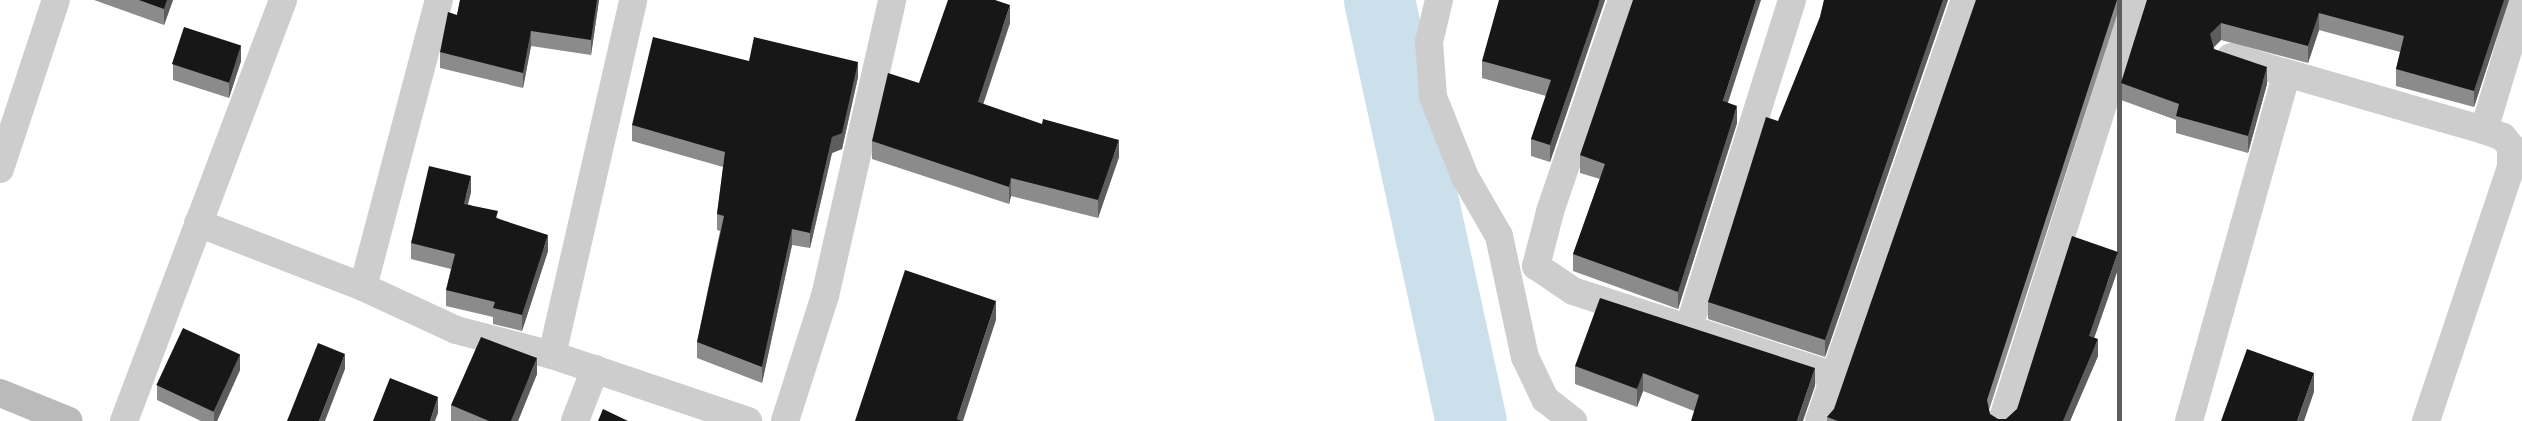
<!DOCTYPE html>
<style>
body{margin:0}
#map{position:relative;width:2522px;height:421px;overflow:hidden;background:#fff;font-family:"Work Sans",sans-serif}
div>[style]{position:absolute}
[style*='--x']{left:calc(var(--x)*1px);top:calc(var(--y)*1px);width:calc(var(--w)*1px);rotate:calc(var(--a)*1deg)}
.river>*{height:71px;margin:-35.5px;padding:0 35.5px;transform-origin:35.5px;border-radius:35.5px;background:#cce0ec}
.minor>*{height:28px;margin:-14px;padding:0 14px;transform-origin:14px;border-radius:14px;background:#cdcdcd}
.secondary>*{height:28px;margin:-14px;padding:0 14px;transform-origin:14px;border-radius:14px;background:#bababa}
.wall>*{inset:0;background:#8b8b8b}
.shaded-wall>*{inset:0;background:#5d5d5d;transform-origin:0 0}
.building>*{inset:0;background:#171717;transform-origin:0 0}
span{translate:-50% -50%;white-space:nowrap;text-align:center;line-height:1.15;-webkit-text-stroke:5px #fff;paint-order:stroke}
</style>
<div id="map">
<div class="river">
<i style="--x:1379;--y:0;--w:431;--a:77.7"></i>
</div>
<div class="minor">
<i style="--x:1439;--y:0;--w:43;--a:103.4"></i>
<i style="--x:1429;--y:42;--w:55;--a:85.8"></i>
<i style="--x:1433;--y:97;--w:86;--a:68.2"></i>
<i style="--x:1465;--y:177;--w:68;--a:60"></i>
<i style="--x:1499;--y:236;--w:124;--a:77.9"></i>
<i style="--x:1525;--y:357;--w:47;--a:64.5"></i>
<i style="--x:1545;--y:399;--w:36;--a:38"></i>
<i style="--x:1622;--y:0;--w:224;--a:108.8"></i>
<i style="--x:1550;--y:212;--w:56;--a:104.5"></i>
<i style="--x:1536;--y:266;--w:45;--a:34"></i>
<i style="--x:1573;--y:291;--w:274;--a:18"></i>
<i style="--x:2231;--y:57;--w:263;--a:16.1"></i>
<i style="--x:2484;--y:130;--w:20;--a:20"></i>
<i style="--x:2503;--y:137;--w:13;--a:51"></i>
<i style="--x:2511;--y:147;--w:20;--a:90"></i>
<i style="--x:2511;--y:167;--w:268;--a:108.5"></i>
<i style="--x:2484;--y:130;--w:132;--a:-73.2"></i>
<i style="--x:0;--y:169;--w:178;--a:-71.7"></i>
<i style="--x:198;--y:223;--w:177;--a:21.2"></i>
<i style="--x:363;--y:287;--w:102;--a:24.8"></i>
<i style="--x:456;--y:330;--w:99;--a:14.6"></i>
<i style="--x:552;--y:355;--w:207;--a:18.6"></i>
<i style="--x:363;--y:287;--w:297;--a:-75.2"></i>
<i style="--x:1689;--y:327;--w:343;--a:-72.5"></i>
<i style="--x:552;--y:355;--w:364;--a:-77.1"></i>
<i style="--x:124;--y:421;--w:450;--a:-69.3"></i>
<i style="--x:575;--y:421;--w:56;--a:-69"></i>
<i style="--x:785;--y:421;--w:131;--a:-72.3"></i>
<i style="--x:825;--y:296;--w:303;--a:-77.2"></i>
<i style="--x:1819;--y:421;--w:446;--a:-70.9"></i>
<i style="--x:2002;--y:421;--w:442;--a:-72.3"></i>
<i style="--x:2189;--y:421;--w:359;--a:-74.3"></i>
</div>
<div class="secondary">
<i style="--x:0;--y:393;--w:74;--a:22.1"></i>
</div>
<div class="wall">
<i style="clip-path:polygon(94px 0,173px 0,164px 25px)"></i>
<i style="clip-path:polygon(460px 0,599px 0,591px 55px,531px 46px,523px 88px,440px 68px,440px 52px,457px 15px)"></i>
<i style="clip-path:polygon(1605px 0,1550px 162px,1531px 156px,1531px 139px,1546px 96px,1482px 78px,1482px 61px)"></i>
<i style="clip-path:polygon(1824px 0,1948px 0,1825px 357px,1708px 319px,1708px 302px,1820px 17px)"></i>
<i style="clip-path:polygon(1976px 0,2122px 0,1989px 410px,1990px 414px,1998px 419px,2006px 419px,2017px 409px,2118px 269px,2094px 338px,2098px 356px,2070px 421px,1827px 421px,1827px 417px,1834px 409px)"></i>
<i style="clip-path:polygon(2147px 0,2509px 0,2474px 107px,2396px 86px,2396px 69px,2400px 52px,2319px 30px,2308px 63px,2221px 40px,2214px 47px,2214px 49px,2267px 84px,2248px 153px,2176px 133px,2176px 120px,2121px 100px,2121px 83px)"></i>
<i style="clip-path:polygon(1010px 23px,983px 104px,1119px 157px,1098px 218px,1011px 196px,1009px 204px,872px 159px,872px 141px,919px 83px)"></i>
<i style="clip-path:polygon(241px 61px,229px 98px,173px 80px,173px 64px)"></i>
<i style="clip-path:polygon(749px 61px,858px 77px,842px 149px,832px 153px,810px 248px,792px 245px,762px 383px,697px 358px,697px 342px,720px 231px,717px 230px,717px 214px,723px 167px,632px 141px,632px 125px)"></i>
<i style="clip-path:polygon(1728px 103px,1737px 123px,1678px 309px,1573px 271px,1573px 254px,1600px 179px,1580px 173px,1580px 155px)"></i>
<i style="clip-path:polygon(471px 192px,468px 204px,498px 218px,548px 251px,522px 331px,493px 324px,493px 317px,446px 306px,446px 290px,451px 269px,411px 259px,411px 243px)"></i>
<i style="clip-path:polygon(1575px 366px,1815px 386px,1694px 411px,1643px 391px,1637px 407px,1575px 384px)"></i>
<i style="clip-path:polygon(240px 370px,217px 421px,201px 421px,157px 400px,157px 385px)"></i>
<i style="clip-path:polygon(537px 374px,518px 421px,451px 421px,451px 405px)"></i>
</div>
<div class="shaded-wall">
<i style="clip-path:polygon(167px 0,173px 0,164px 25px,164px 9px)"></i>
<i style="clip-path:polygon(597px 0,599px 0,591px 55px,591px 40px)"></i>
<i style="clip-path:polygon(1600px 0,1605px 0,1550px 162px,1550px 145px)"></i>
<i style="clip-path:polygon(1756px 0,1761px 0,1723px 118px,1723px 101px)"></i>
<i style="clip-path:polygon(1943px 0,1948px 0,1825px 357px,1825px 340px)"></i>
<i style="left:2117px;top:0;width:5px;height:421px"></i>
<i style="clip-path:polygon(2504px 0,2509px 0,2474px 107px,2474px 91px)"></i>
<i style="clip-path:polygon(1010px 5px,1010px 23px,978px 120px,978px 102px)"></i>
<i style="clip-path:polygon(2319px 13px,2319px 30px,2308px 63px,2308px 46px)"></i>
<i style="clip-path:polygon(2221px 23px,2221px 40px,2210px 51px,2210px 34px)"></i>
<i style="clip-path:polygon(531px 31px,531px 46px,523px 88px,523px 73px)"></i>
<i style="clip-path:polygon(241px 45px,241px 61px,229px 98px,229px 82px)"></i>
<i style="clip-path:polygon(858px 62px,858px 77px,842px 149px,832px 153px,810px 248px,810px 233px,832px 137px)"></i>
<i style="clip-path:polygon(2267px 67px,2267px 84px,2248px 153px,2248px 136px)"></i>
<i style="clip-path:polygon(1737px 106px,1737px 123px,1678px 309px,1678px 292px)"></i>
<i style="clip-path:polygon(1119px 140px,1119px 157px,1098px 218px,1098px 200px)"></i>
<i style="clip-path:polygon(471px 176px,471px 192px,464px 219px,464px 204px)"></i>
<i style="clip-path:polygon(1011px 178px,1011px 196px,1009px 204px,1009px 187px)"></i>
<i style="clip-path:polygon(792px 229px,792px 245px,762px 383px,762px 367px)"></i>
<i style="clip-path:polygon(548px 235px,548px 251px,522px 331px,522px 315px)"></i>
<i style="clip-path:polygon(2118px 252px,2118px 269px,2089px 353px,2089px 336px)"></i>
<i style="clip-path:polygon(996px 301px,996px 320px,963px 421px,957px 419px)"></i>
<i style="clip-path:polygon(2098px 339px,2098px 356px,2070px 421px,2063px 421px)"></i>
<i style="clip-path:polygon(240px 354px,240px 370px,217px 421px,214px 421px,214px 411px)"></i>
<i style="clip-path:polygon(345px 354px,345px 369px,325px 421px,319px 421px)"></i>
<i style="clip-path:polygon(537px 358px,537px 374px,518px 421px,511px 421px)"></i>
<i style="clip-path:polygon(1815px 368px,1815px 386px,1803px 421px,1797px 421px)"></i>
<i style="clip-path:polygon(1643px 373px,1643px 391px,1637px 407px,1637px 389px)"></i>
<i style="clip-path:polygon(2314px 373px,2314px 392px,2304px 421px,2297px 421px)"></i>
<i style="clip-path:polygon(438px 397px,438px 413px,435px 421px,430px 421px)"></i>
</div>
<div class="building">
<i style="clip-path:polygon(139px 0,167px 0,164px 9px)"></i>
<i style="clip-path:polygon(460px 0,597px 0,591px 40px,531px 31px,523px 73px,440px 52px,448px 12px,457px 15px)"></i>
<i style="clip-path:polygon(948px 0,995px 0,1010px 5px,978px 102px,1042px 124px,1043px 119px,1119px 140px,1098px 200px,1011px 178px,1009px 187px,872px 141px,888px 73px,919px 83px)"></i>
<i style="clip-path:polygon(1499px 0,1600px 0,1550px 145px,1531px 139px,1551px 80px,1482px 61px)"></i>
<i style="clip-path:polygon(1633px 0,1756px 0,1723px 101px,1737px 106px,1678px 292px,1573px 254px,1605px 164px,1580px 155px)"></i>
<i style="clip-path:polygon(1824px 0,1943px 0,1825px 340px,1708px 302px,1766px 117px,1778px 121px,1820px 17px)"></i>
<i style="clip-path:polygon(1976px 0,2117px 0,1987px 400px,1990px 414px,1998px 419px,2006px 419px,2017px 409px,2072px 236px,2118px 252px,2089px 336px,2098px 339px,2063px 421px,1838px 421px,1827px 417px,1834px 409px)"></i>
<i style="clip-path:polygon(2147px 0,2504px 0,2474px 91px,2396px 69px,2404px 36px,2319px 13px,2308px 46px,2221px 23px,2210px 34px,2214px 49px,2267px 67px,2248px 136px,2176px 116px,2179px 104px,2121px 83px)"></i>
<i style="left:184px;top:27px;width:60px;height:39px;rotate:18deg"></i>
<i style="clip-path:polygon(653px 37px,749px 61px,754px 37px,858px 62px,842px 133px,832px 137px,810px 233px,792px 229px,762px 367px,697px 342px,724px 216px,717px 214px,725px 152px,632px 125px)"></i>
<i style="clip-path:polygon(429px 166px,471px 176px,464px 204px,498px 211px,496px 218px,548px 235px,522px 315px,493px 308px,495px 302px,446px 290px,455px 254px,411px 243px)"></i>
<i style="clip-path:polygon(905px 270px,996px 301px,957px 419px,963px 421px,855px 421px)"></i>
<i style="clip-path:polygon(1600px 298px,1815px 368px,1797px 421px,1691px 421px,1699px 395px,1643px 373px,1637px 389px,1575px 366px)"></i>
<i style="left:183px;top:328px;width:63px;height:63px;rotate:25deg"></i>
<i style="clip-path:polygon(481px 337px,537px 358px,511px 421px,489px 421px,451px 405px)"></i>
<i style="clip-path:polygon(318px 343px,345px 354px,319px 421px,287px 421px)"></i>
<i style="clip-path:polygon(2247px 349px,2314px 373px,2297px 421px,2221px 421px)"></i>
<i style="clip-path:polygon(390px 378px,438px 397px,430px 421px,373px 421px)"></i>
<i style="clip-path:polygon(603px 409px,628px 421px,598px 421px)"></i>
</div>
</div>
